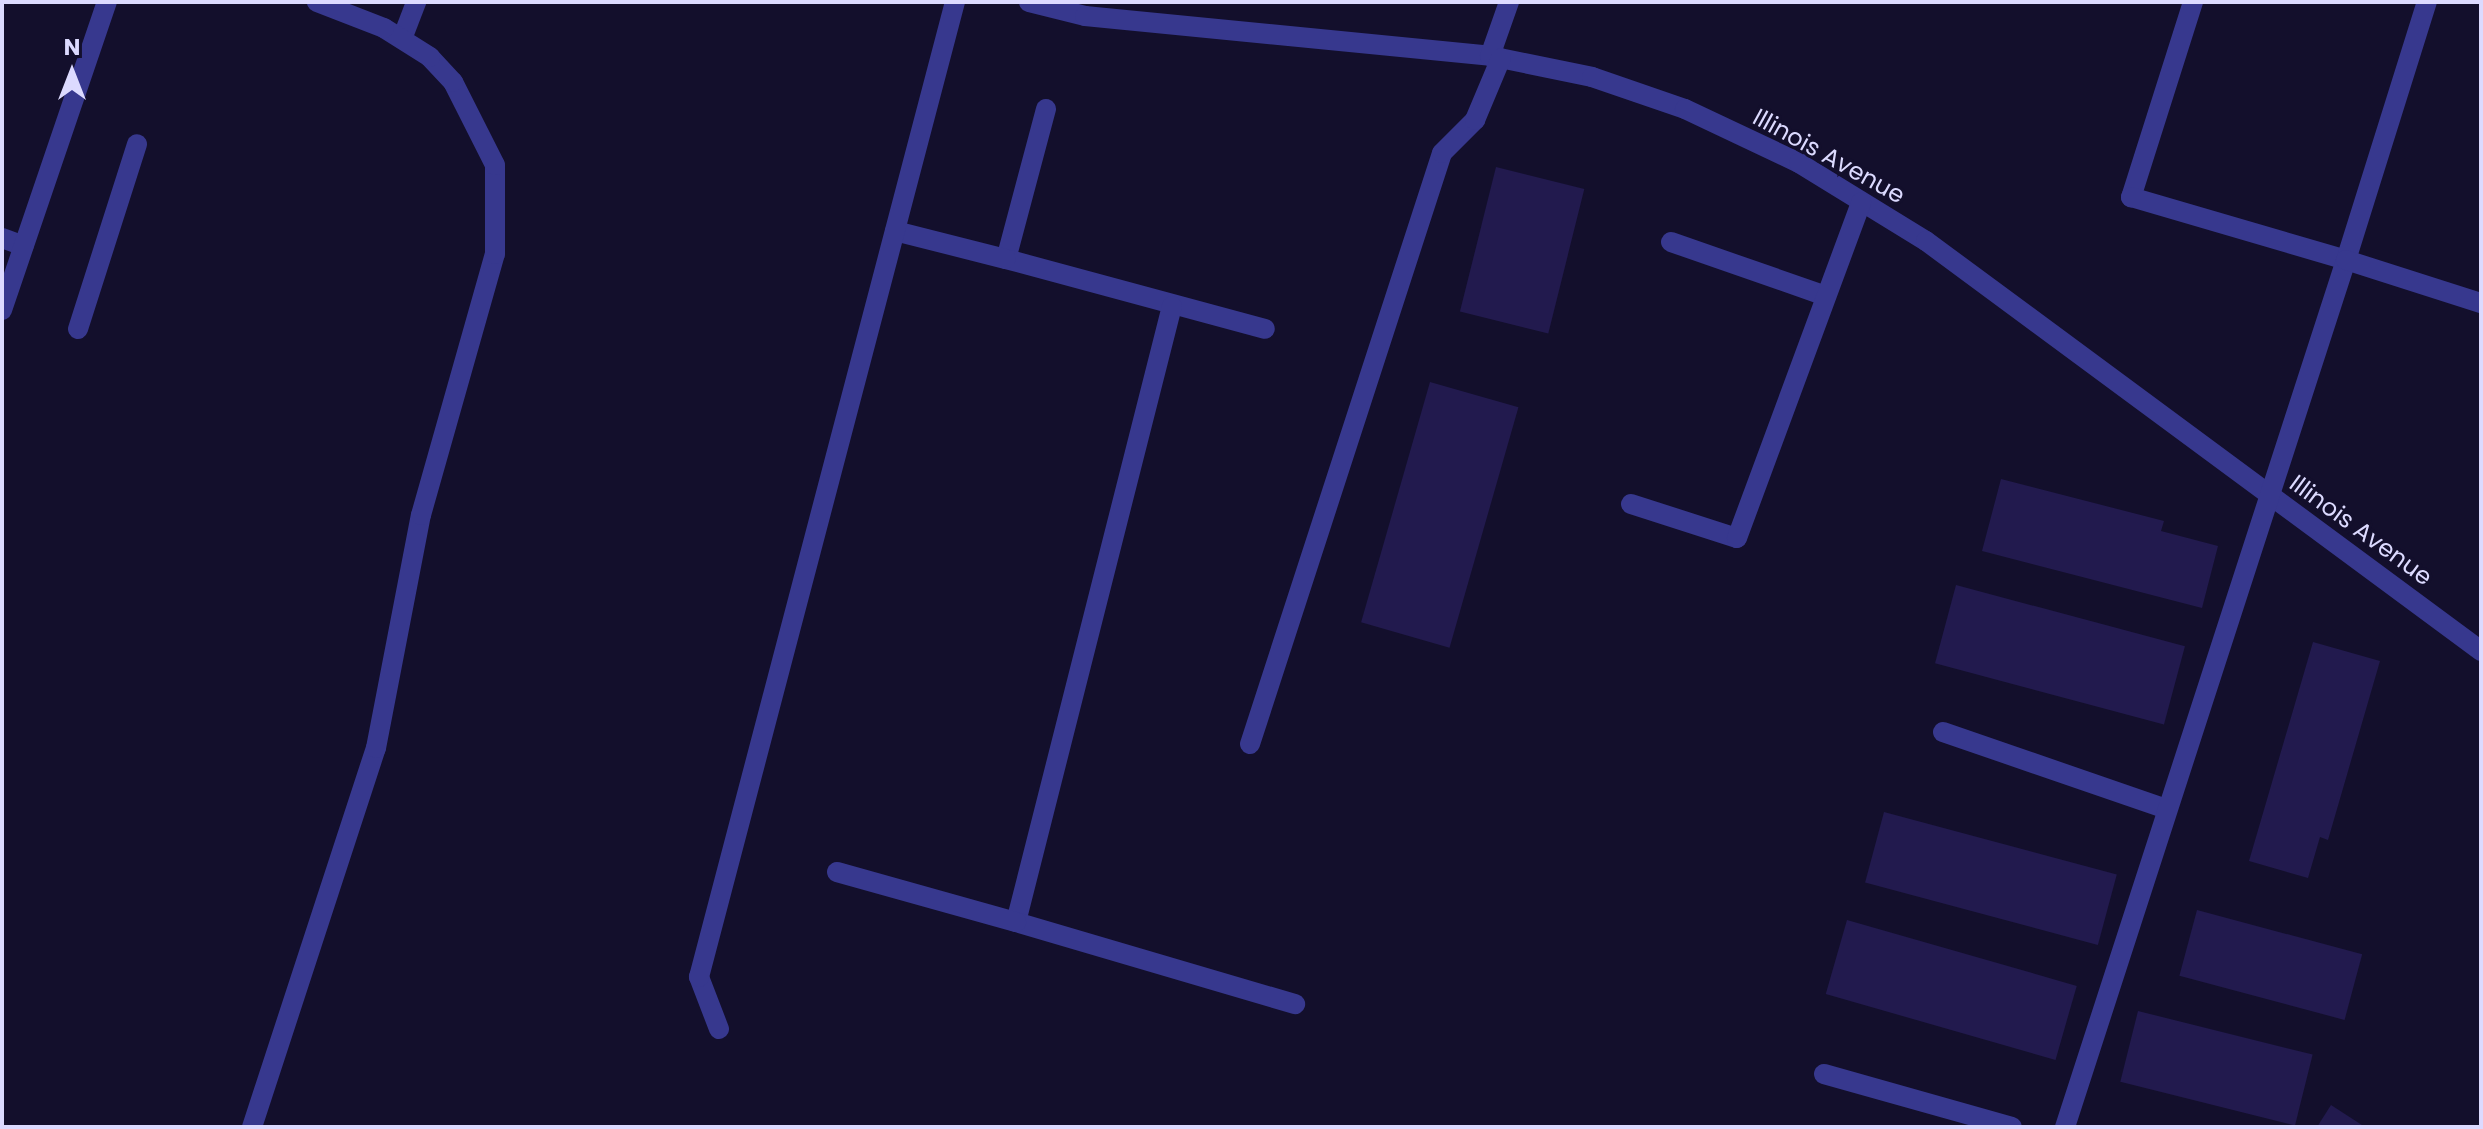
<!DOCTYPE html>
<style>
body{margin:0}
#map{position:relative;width:2483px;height:1129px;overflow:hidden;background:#130f2c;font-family:Poppins,sans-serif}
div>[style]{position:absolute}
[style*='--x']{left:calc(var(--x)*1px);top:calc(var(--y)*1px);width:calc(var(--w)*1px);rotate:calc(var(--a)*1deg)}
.building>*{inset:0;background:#221a4e;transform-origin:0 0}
.minor>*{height:20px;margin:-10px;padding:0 10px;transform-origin:10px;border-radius:10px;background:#37388e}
span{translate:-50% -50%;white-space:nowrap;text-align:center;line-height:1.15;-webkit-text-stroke:6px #130f2c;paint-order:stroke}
.street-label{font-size:24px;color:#dcdaff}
.frame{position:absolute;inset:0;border:4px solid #dcdaff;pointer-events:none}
.north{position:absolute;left:32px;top:32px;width:80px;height:80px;-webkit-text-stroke:6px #130f2c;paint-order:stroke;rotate:0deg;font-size:22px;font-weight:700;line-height:32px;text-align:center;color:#dcdaff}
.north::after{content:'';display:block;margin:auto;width:28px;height:36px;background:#dcdaff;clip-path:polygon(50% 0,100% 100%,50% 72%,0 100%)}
</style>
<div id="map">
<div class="building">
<i style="left:1496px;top:167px;width:91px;height:149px;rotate:14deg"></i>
<i style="left:1430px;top:382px;width:92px;height:250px;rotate:16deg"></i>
<i style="clip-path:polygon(2001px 479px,2164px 521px,2161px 531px,2218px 546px,2202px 608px,1982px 551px)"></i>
<i style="left:1956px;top:585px;width:237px;height:81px;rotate:15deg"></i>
<i style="clip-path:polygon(2313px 642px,2380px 661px,2328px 840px,2320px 837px,2308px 878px,2249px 861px)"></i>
<i style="left:1884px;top:812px;width:241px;height:73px;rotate:15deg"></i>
<i style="left:2197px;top:910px;width:171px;height:68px;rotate:15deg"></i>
<i style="left:1847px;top:920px;width:239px;height:77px;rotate:16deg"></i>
<i style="left:2138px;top:1011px;width:180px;height:73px;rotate:14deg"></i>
<i style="clip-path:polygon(2331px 1105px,2365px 1127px,2317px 1127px)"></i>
</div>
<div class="minor">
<i style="--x:1029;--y:2;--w:58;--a:14"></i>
<i style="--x:1085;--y:16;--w:407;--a:5.6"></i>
<i style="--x:1490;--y:56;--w:104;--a:11.6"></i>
<i style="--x:1592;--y:77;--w:98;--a:19"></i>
<i style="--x:1685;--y:109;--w:126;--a:25.3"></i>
<i style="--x:1799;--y:163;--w:149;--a:31.6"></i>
<i style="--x:1926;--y:241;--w:690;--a:36.45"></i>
<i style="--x:2193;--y:2;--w:205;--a:107.6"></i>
<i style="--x:2131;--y:197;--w:224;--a:16.3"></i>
<i style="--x:2346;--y:260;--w:270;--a:-72.6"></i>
<i style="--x:402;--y:39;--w:40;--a:-69"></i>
<i style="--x:1490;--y:56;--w:57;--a:-70.6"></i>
<i style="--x:1046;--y:109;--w:155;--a:104.9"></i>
<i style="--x:1006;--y:259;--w:268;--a:15.1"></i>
<i style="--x:895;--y:231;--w:114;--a:14.2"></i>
<i style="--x:2;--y:238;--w:23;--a:20"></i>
<i style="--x:1671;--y:242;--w:164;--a:19.2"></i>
<i style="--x:1172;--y:306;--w:635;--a:104.21"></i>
<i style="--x:1016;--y:922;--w:291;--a:16.4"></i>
<i style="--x:2;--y:310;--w:325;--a:-71.2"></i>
<i style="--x:78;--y:329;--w:194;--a:-72.3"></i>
<i style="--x:1631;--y:504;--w:111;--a:17.8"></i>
<i style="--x:1737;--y:538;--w:358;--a:-69.7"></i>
<i style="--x:1943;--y:732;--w:236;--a:19"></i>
<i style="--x:1250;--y:744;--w:621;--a:-72"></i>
<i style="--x:1442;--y:153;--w:47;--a:-45"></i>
<i style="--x:1475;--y:120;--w:67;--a:-67.2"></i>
<i style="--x:837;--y:872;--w:186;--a:15.6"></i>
<i style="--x:719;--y:1029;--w:56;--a:-111"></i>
<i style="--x:699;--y:977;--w:1008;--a:-75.29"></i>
<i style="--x:1824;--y:1074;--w:195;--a:15.7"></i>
<i style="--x:252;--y:1127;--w:399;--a:-71.9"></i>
<i style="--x:376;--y:748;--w:237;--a:-79.1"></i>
<i style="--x:421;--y:515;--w:271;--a:-74.2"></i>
<i style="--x:495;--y:254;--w:89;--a:-90"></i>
<i style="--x:495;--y:165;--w:93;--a:-116.8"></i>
<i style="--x:453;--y:82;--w:34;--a:-133"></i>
<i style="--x:430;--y:57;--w:54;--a:-147.8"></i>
<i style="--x:384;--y:28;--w:72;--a:-158.8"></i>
<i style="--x:2065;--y:1127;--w:911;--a:-72.04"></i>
<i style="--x:2346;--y:260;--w:142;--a:17.7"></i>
</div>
<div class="street-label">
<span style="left:1829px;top:156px;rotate:29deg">Illinois Avenue</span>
<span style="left:2361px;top:530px;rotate:36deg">Illinois Avenue</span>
</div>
<div class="frame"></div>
<div class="north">N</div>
</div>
